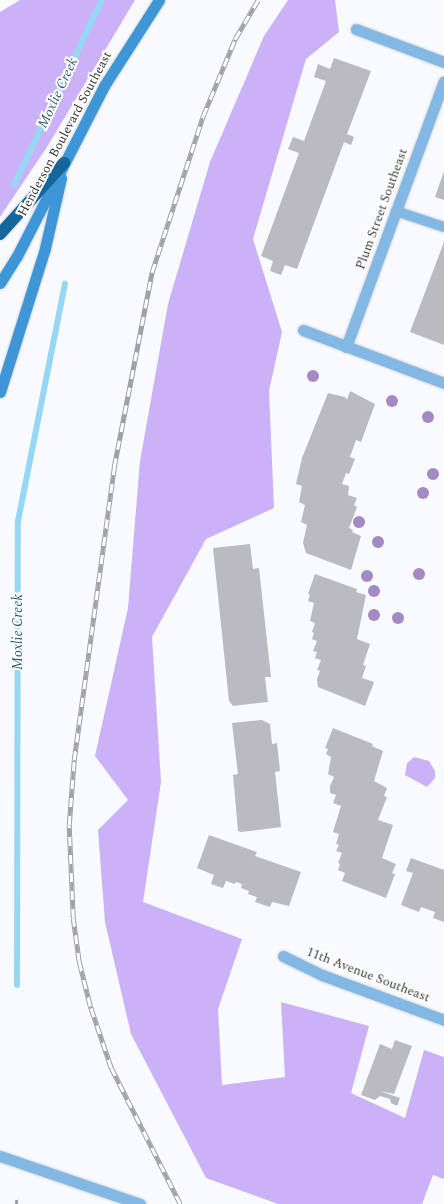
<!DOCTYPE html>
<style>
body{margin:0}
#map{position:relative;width:444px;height:1204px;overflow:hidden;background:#f8fafe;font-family:Spectral,serif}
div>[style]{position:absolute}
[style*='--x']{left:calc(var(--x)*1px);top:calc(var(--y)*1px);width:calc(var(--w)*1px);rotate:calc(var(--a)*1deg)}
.forest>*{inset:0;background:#cbb1f8}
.stream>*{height:6px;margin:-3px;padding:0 3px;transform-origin:3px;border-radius:3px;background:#96d8f3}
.building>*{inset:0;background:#bababf}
.path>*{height:2.5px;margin-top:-1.25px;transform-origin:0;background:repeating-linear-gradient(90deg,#9c9ea1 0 4px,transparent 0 6px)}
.roads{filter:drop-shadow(0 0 1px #d5d7db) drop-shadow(0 0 1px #d5d7db)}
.service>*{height:10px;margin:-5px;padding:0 5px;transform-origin:5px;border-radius:5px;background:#83b8e4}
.minor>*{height:11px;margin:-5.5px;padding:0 5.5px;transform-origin:5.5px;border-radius:5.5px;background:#83b8e4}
.tertiary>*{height:11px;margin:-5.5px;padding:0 5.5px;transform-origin:5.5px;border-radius:5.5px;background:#83b8e4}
.secondary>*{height:11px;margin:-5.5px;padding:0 5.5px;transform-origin:5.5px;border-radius:5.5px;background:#3f96d7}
.motorway>*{height:12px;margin:-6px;padding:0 6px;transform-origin:6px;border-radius:6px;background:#15669b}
.rail>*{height:4.5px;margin-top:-2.25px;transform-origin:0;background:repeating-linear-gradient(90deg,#fff 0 9px,#9fa1a4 0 18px);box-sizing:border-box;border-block:1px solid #9fa1a4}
.trees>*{width:12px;height:12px;margin:-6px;border-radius:50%;background:#a38ac3}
span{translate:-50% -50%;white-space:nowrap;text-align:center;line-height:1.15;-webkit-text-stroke:4px #fff;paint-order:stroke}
.street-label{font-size:13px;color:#363739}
.water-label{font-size:14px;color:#285b6e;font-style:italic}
</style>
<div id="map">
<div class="forest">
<i style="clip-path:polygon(20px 0,135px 0,47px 147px,0 217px,0 12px)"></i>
<i style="clip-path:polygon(288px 0,335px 0,339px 32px,306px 59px,253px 239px,282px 332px,269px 391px,274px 508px,206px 539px,152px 637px,161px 782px,143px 902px,242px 939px,218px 1009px,222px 1085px,285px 1077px,281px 1002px,369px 1026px,351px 1093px,405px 1118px,424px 1050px,444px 1057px,444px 1179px,433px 1175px,422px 1204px,278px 1204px,206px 1178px,131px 1034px,105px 922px,98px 830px,128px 800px,95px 756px,128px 608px,140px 461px,168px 304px,210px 162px,264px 36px)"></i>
<i style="clip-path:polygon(414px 757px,429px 761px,435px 771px,435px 778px,427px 787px,405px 775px,407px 763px)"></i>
</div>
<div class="stream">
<i style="--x:14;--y:185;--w:205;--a:-64.6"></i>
<i style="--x:17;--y:985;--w:464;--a:-89.9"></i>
<i style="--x:18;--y:521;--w:242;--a:-78.8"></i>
</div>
<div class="building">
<i style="clip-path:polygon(334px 58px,371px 71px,347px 134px,354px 137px,351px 145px,344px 142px,297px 269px,285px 265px,281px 275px,270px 271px,273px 261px,261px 256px,299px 153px,288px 149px,293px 137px,304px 141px,326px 81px,314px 77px,318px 64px,330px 69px)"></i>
<i style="clip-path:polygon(444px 171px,444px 200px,435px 197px)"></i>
<i style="clip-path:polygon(444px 242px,444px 345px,410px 332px)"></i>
<i style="clip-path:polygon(350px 391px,375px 404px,361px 442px,356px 440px,350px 457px,355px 459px,349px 474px,346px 473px,342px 484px,349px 486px,348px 495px,357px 498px,354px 505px,357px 507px,349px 528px,353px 530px,352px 532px,361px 536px,351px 570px,306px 553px,303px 543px,307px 525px,301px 522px,305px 505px,299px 502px,302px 486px,296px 484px,302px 458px,328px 393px,345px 397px,347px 400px)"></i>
<i style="clip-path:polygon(250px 544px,253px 569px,259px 568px,271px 677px,265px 677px,268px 702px,233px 706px,229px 701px,213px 548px)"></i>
<i style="clip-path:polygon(315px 574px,357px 589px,356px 592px,366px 595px,357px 639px,370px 644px,363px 665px,366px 666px,362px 678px,374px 682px,365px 706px,318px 687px,317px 679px,320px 671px,317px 670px,321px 660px,315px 658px,317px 652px,313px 651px,317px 641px,312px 639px,314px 633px,312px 632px,315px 623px,310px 621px,314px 603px,308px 601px,310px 595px,308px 594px)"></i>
<i style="clip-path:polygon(262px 720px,270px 724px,272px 744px,277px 743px,280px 771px,275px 772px,281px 827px,241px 832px,238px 831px,233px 775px,238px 774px,232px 723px)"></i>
<i style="clip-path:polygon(333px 728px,373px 744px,372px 746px,383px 751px,374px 781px,387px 788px,384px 796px,387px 797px,378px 820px,393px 825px,382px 858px,396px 864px,392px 873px,395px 874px,386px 898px,342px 881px,345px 873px,338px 870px,340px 864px,338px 863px,342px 853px,336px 851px,339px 845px,336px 844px,339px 834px,333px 832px,341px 806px,333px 803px,336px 795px,330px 793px,330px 786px,334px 777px,328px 774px,331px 757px,326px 754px,328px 749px,325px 748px)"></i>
<i style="clip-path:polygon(209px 835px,257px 852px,255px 856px,301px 872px,289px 906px,272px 902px,270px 907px,255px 902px,257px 897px,248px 894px,249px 891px,241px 888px,242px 884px,236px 882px,235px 884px,226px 881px,223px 888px,211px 884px,214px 875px,197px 868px)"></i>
<i style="clip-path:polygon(411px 858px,444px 870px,444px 922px,433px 918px,435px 912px,421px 907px,419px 912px,401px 905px,413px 873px,406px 871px)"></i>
<i style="clip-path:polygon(395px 1040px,412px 1046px,394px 1094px,380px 1091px,400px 1098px,397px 1106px,391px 1103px,390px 1099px,380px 1096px,375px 1100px,361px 1095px,380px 1044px,392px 1049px)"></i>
</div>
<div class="path">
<i style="--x:16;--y:1204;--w:6;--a:-81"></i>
</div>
<div class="roads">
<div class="service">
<i style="--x:396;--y:211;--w:51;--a:18.4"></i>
</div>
<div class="minor">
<i style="--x:356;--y:29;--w:94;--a:20.6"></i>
<i style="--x:303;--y:330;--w:151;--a:20.6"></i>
<i style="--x:346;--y:347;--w:283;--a:-69.8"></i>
<i style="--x:283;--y:956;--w:43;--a:26"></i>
<i style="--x:322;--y:975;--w:130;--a:20.2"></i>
</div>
<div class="tertiary">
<i style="--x:0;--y:1156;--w:148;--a:18.9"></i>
</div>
<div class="secondary">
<i style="--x:0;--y:283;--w:32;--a:-58"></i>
<i style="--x:17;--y:256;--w:191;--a:-62.9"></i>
<i style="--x:104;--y:86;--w:102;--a:-57.4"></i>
<i style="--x:0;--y:392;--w:151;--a:-72.6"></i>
<i style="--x:45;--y:248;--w:72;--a:-77.1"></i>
</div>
<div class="motorway">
<i style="--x:0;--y:234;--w:96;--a:-48"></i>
</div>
</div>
<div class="rail">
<i style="--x:180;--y:1204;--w:153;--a:-116.9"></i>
<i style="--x:111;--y:1068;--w:65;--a:-108.7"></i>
<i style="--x:90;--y:1006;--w:45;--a:-104"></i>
<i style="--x:79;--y:962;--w:44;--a:-97.8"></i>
<i style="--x:73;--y:918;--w:93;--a:-92.5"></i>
<i style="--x:69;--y:825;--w:65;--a:-85.6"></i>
<i style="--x:74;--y:760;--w:296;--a:-82.2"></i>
<i style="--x:114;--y:467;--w:199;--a:-79"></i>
<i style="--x:152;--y:272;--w:164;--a:-71.9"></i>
<i style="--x:203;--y:116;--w:83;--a:-67.4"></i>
<i style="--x:235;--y:39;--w:45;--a:-59.5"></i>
</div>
<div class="trees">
<i style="left:313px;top:376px"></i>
<i style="left:392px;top:401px"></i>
<i style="left:428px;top:417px"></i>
<i style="left:433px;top:474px"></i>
<i style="left:423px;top:493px"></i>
<i style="left:359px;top:522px"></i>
<i style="left:378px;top:542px"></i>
<i style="left:419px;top:574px"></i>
<i style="left:367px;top:576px"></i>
<i style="left:374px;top:591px"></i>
<i style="left:374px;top:615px"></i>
<i style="left:398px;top:618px"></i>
</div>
<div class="street-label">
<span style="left:65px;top:134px;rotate:-62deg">Henderson Boulevard Southeast</span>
<span style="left:382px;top:209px;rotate:-70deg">Plum Street Southeast</span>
<span style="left:368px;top:975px;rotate:21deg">11th Avenue Southeast</span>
</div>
<div class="water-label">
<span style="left:58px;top:93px;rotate:-65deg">Moxlie Creek</span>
<span style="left:18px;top:632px;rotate:-90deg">Moxlie Creek</span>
</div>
</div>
